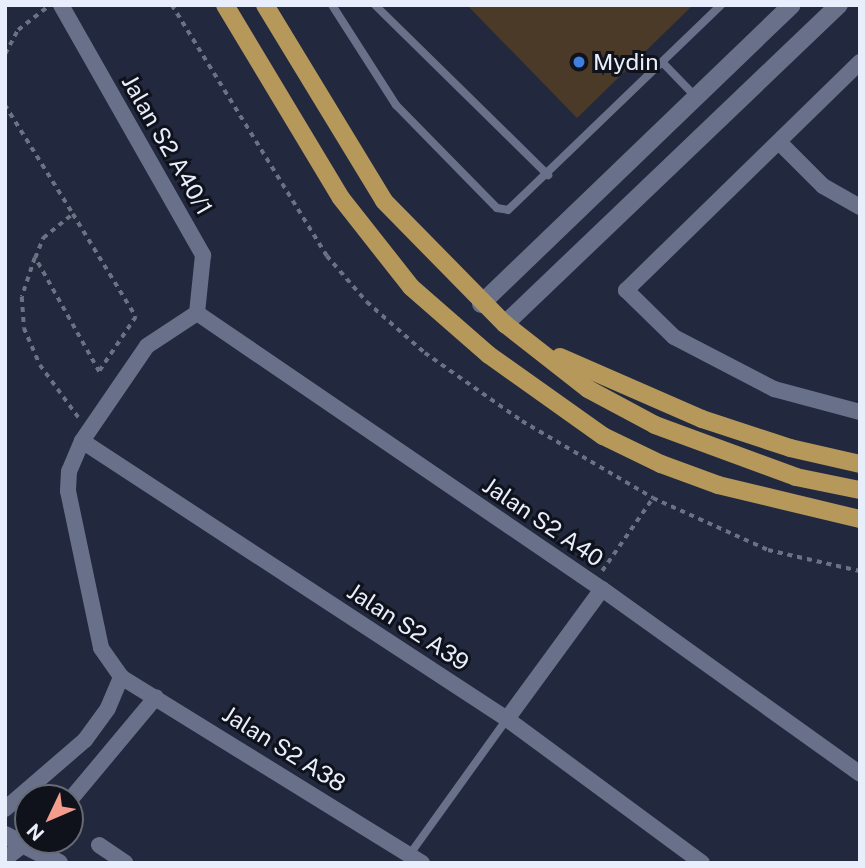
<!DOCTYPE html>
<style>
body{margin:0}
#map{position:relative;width:865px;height:868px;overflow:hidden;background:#22293e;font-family:"Public Sans",sans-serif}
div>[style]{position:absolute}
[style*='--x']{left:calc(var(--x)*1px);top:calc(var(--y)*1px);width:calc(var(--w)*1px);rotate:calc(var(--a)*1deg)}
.building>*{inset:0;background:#4b3a27}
.path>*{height:3.5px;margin-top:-1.75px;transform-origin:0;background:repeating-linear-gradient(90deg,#6b7284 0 5px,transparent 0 10px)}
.service>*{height:8px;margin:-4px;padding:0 4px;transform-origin:4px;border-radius:4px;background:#687189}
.minor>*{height:16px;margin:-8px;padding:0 8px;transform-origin:8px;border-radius:8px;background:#687189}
.tertiary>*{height:18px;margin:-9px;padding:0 9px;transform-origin:9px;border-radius:9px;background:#687189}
.primary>*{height:18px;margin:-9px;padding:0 9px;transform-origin:9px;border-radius:9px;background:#b6995a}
.dots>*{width:19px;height:19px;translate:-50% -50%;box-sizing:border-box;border:4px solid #0f121b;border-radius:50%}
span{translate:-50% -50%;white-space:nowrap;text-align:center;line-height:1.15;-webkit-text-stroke:6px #0f121b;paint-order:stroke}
.poi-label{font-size:23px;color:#e8eefc}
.left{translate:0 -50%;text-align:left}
.street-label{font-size:23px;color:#e8eefc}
.frame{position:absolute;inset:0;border:7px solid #e8eefc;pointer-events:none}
.north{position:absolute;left:14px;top:784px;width:70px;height:70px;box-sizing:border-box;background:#0f121b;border:2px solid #666a75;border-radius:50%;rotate:226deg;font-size:19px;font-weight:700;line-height:28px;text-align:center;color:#e8eefc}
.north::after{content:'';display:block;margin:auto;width:24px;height:32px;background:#f49d8c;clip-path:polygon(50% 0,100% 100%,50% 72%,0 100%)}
</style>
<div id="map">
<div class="building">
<i style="clip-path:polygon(467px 5px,693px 5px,577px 118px)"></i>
</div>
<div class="path">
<i style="--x:172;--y:5;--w:295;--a:58.3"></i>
<i style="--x:327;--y:256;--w:61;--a:49"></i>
<i style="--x:367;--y:302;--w:77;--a:41.3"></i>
<i style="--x:425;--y:353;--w:118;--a:35"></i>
<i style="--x:522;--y:421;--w:152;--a:30.4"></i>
<i style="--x:653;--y:498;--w:126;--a:24.3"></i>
<i style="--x:768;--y:550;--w:94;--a:12.9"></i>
<i style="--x:5;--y:54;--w:27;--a:-62"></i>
<i style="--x:18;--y:30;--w:37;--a:-38"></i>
<i style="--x:5;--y:105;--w:128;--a:58"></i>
<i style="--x:73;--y:214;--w:121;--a:58.5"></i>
<i style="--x:136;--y:317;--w:66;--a:123.9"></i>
<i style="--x:99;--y:372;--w:131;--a:-119.3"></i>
<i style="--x:35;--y:258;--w:22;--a:-68"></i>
<i style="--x:43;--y:238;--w:38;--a:-39"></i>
<i style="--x:35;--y:258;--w:41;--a:108.4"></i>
<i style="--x:22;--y:297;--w:31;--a:86"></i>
<i style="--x:24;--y:328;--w:40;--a:66.6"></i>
<i style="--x:40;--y:365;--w:66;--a:53.7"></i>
<i style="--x:602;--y:571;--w:89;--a:-55.1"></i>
</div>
<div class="service">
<i style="--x:332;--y:5;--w:119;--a:57.4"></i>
<i style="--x:396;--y:105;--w:144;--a:45.6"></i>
<i style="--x:497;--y:208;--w:11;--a:10"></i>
<i style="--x:508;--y:210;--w:296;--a:-43.9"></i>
<i style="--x:375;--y:5;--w:243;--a:44.5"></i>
<i style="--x:663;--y:63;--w:47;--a:45.9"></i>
<i style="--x:410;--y:854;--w:166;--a:-54.3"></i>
</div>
<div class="minor">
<i style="--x:61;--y:5;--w:288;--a:60.4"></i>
<i style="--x:203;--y:255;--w:58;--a:95.9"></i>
<i style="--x:860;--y:62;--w:327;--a:135.7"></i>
<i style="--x:626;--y:290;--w:67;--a:44.4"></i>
<i style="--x:674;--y:337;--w:113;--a:27.5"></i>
<i style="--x:774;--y:389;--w:89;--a:15"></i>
<i style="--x:780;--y:143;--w:61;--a:45"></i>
<i style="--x:823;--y:186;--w:43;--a:29.6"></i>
<i style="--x:197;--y:313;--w:490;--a:34.3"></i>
<i style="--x:602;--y:589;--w:317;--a:35.6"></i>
<i style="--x:197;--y:313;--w:60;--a:146.6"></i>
<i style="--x:147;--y:346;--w:115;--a:124.4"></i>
<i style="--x:82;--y:441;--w:33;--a:113"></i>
<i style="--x:69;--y:471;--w:20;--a:93"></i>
<i style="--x:68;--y:491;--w:160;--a:78.1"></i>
<i style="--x:101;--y:648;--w:35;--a:55"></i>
<i style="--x:121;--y:677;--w:354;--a:31.7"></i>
<i style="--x:82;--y:441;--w:508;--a:33.19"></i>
<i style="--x:507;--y:719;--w:242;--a:36.4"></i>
<i style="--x:507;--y:719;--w:161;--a:-53.8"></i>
<i style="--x:70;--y:800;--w:134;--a:-50.1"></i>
<i style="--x:5;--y:809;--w:106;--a:-40.8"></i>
<i style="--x:85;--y:740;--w:39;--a:-54"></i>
<i style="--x:108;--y:708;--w:34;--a:-67"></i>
<i style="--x:99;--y:845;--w:32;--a:34"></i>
<i style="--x:5;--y:859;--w:31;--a:-38"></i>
</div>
<div class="tertiary">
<i style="--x:481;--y:304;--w:431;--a:-43.9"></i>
<i style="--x:505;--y:324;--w:462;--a:-43.7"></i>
<i style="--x:5;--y:835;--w:61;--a:27.4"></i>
</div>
<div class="primary">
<i style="--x:225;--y:5;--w:225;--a:59"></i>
<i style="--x:341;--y:198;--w:113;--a:51.8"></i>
<i style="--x:411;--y:287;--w:103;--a:41.1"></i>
<i style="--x:489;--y:355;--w:140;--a:35.4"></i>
<i style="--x:603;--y:436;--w:64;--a:25.8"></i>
<i style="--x:661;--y:464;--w:61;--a:20.2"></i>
<i style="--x:718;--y:485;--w:146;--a:13.5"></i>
<i style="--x:265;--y:5;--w:229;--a:58.7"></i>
<i style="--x:384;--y:201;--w:173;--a:45.5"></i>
<i style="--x:505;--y:324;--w:105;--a:38.1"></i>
<i style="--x:588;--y:389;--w:76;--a:28.2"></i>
<i style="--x:655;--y:425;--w:150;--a:20.2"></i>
<i style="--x:796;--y:477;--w:65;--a:11.5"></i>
<i style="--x:560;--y:357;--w:155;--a:23.6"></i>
<i style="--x:702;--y:419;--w:93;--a:18.2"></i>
<i style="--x:790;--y:448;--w:72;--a:12.9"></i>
</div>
<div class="dots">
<i style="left:579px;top:62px;background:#3f7fe0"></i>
</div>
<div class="poi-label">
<span class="left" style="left:593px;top:62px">Mydin</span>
</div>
<div class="street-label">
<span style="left:167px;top:145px;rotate:60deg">Jalan S2 A40/1</span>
<span style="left:543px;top:522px;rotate:34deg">Jalan S2 A40</span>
<span style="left:408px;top:627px;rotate:33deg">Jalan S2 A39</span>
<span style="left:284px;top:749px;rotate:32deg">Jalan S2 A38</span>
</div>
<div class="frame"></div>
<div class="north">N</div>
</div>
